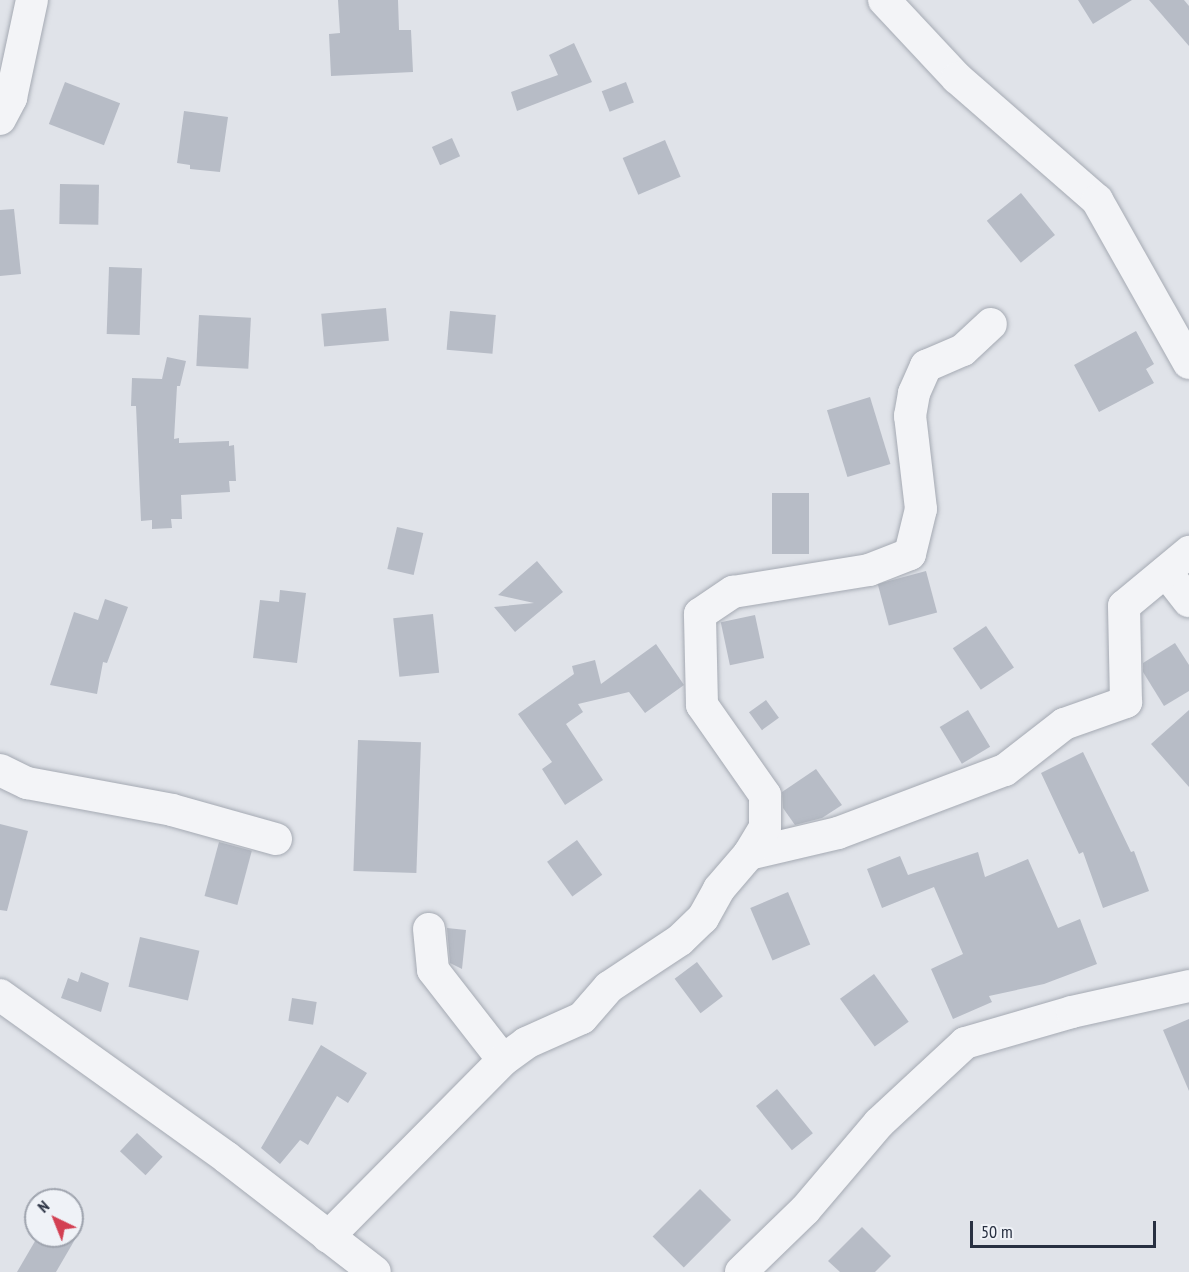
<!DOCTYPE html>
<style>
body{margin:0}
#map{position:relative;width:1189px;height:1272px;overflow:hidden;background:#e0e3e9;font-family:"PT Sans Narrow",sans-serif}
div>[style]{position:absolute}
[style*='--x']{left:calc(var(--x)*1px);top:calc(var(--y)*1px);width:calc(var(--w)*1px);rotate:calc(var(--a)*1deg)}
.building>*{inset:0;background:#b7bcc6;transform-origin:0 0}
.roads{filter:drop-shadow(0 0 2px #a5aab3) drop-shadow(0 0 2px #a5aab3)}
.minor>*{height:32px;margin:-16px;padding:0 16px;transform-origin:16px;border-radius:16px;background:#f3f4f7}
span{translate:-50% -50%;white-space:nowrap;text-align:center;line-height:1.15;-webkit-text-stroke:5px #eff2f7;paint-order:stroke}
.north{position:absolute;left:24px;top:1188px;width:60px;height:60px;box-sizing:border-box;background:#eff2f7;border:2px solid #9fa4ae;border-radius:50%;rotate:317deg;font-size:16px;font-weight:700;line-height:24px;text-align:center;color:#283041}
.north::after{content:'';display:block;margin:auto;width:21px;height:27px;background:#d34053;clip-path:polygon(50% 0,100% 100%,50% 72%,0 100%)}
.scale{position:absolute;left:970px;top:1221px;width:186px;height:27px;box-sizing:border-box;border:3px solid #283041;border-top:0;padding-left:8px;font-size:18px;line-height:21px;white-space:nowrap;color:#283041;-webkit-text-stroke:4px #eff2f7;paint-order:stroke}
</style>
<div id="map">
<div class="building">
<i style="clip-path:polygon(338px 0,398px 0,399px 30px,411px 30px,413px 72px,331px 76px,329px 34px,340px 33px)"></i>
<i style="clip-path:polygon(1078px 0,1132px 0,1093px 24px)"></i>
<i style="clip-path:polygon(1149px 0,1184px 0,1189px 6px,1189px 46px)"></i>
<i style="clip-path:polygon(574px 43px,592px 82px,517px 111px,511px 92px,558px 75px,549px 55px)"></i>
<i style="left:65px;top:82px;width:59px;height:45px;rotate:21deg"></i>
<i style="left:626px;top:82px;width:22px;height:26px;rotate:69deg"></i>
<i style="clip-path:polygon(184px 111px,228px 117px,220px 172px,190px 169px,190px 165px,177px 163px)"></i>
<i style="left:452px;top:138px;width:20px;height:22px;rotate:66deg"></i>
<i style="left:665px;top:140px;width:40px;height:46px;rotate:67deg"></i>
<i style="left:60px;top:184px;width:39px;height:40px;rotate:1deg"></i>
<i style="left:1021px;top:193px;width:54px;height:44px;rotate:51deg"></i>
<i style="clip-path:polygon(14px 209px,21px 274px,0 276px,0 210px)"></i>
<i style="left:109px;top:267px;width:33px;height:67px;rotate:2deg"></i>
<i style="left:386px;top:308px;width:33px;height:65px;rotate:85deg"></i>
<i style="left:450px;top:311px;width:46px;height:39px;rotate:5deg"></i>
<i style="left:199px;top:315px;width:52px;height:51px;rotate:3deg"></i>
<i style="clip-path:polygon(1136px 331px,1154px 364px,1146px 369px,1154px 383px,1099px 412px,1074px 365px)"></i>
<i style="clip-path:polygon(167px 357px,186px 361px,180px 386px,177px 386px,174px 439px,179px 438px,179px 443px,229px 441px,229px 446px,234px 445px,236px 481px,229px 481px,230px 492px,181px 495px,182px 519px,171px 519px,172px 528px,152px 529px,152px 520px,141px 521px,136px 406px,131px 406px,132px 378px,162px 379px)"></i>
<i style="left:870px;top:397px;width:70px;height:45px;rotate:73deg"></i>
<i style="left:772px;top:493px;width:37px;height:61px"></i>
<i style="left:397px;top:527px;width:27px;height:43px;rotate:13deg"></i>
<i style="clip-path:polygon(537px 561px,563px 592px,515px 632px,494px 607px,534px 603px,498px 595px)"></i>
<i style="left:926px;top:571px;width:43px;height:50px;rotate:75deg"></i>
<i style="clip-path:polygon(280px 590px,306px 593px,297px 663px,253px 658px,260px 600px,279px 602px)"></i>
<i style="clip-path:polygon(105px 599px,128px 607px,107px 663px,103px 662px,97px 694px,50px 685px,74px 612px,98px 620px)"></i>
<i style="left:433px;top:614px;width:59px;height:40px;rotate:84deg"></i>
<i style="left:755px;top:615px;width:44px;height:35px;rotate:78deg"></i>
<i style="left:986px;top:626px;width:50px;height:40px;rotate:56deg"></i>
<i style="clip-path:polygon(1175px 643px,1189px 665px,1189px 691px,1164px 706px,1143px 672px,1143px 663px)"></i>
<i style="clip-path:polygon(656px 644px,684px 685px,645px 713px,629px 692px,578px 704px,583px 712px,566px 724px,603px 780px,565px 805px,542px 769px,552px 762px,518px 714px,574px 674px,572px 666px,595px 660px,601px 684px)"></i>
<i style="left:766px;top:700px;width:22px;height:21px;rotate:54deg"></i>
<i style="left:968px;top:710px;width:43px;height:33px;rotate:59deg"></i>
<i style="clip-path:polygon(1189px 710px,1189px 787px,1151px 744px)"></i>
<i style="left:358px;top:740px;width:63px;height:131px;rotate:2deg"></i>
<i style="clip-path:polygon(1083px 752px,1131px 852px,1134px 851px,1149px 891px,1103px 908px,1083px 852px,1079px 854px,1041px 773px)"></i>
<i style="clip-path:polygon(816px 769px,842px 805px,822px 818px,795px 825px,783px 808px,782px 792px)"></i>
<i style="clip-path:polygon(0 824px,28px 831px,7px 911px,0 910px)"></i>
<i style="left:577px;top:840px;width:43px;height:37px;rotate:54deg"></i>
<i style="left:219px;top:842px;width:34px;height:56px;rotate:15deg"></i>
<i style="clip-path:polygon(978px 852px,985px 877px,1028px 859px,1058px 928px,1080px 919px,1097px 964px,1044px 984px,989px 996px,992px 1002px,953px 1019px,931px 969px,963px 954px,934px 887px,882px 908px,867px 869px,900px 856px,908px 875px)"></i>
<i style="left:788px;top:892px;width:57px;height:41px;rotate:67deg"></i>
<i style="clip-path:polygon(447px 928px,466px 930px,462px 969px,450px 963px)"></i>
<i style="left:140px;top:937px;width:61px;height:51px;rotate:13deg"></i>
<i style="left:697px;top:962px;width:43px;height:28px;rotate:53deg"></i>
<i style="clip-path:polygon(81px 972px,109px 983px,101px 1012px,61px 998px,68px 978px,78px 982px)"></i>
<i style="left:874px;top:974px;width:59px;height:42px;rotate:54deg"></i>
<i style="left:292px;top:998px;width:25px;height:23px;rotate:9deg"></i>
<i style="clip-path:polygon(1189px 1019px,1189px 1091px,1163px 1030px)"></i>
<i style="clip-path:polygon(321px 1045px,367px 1073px,348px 1103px,337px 1096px,308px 1145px,300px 1140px,280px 1164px,261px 1148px)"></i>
<i style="left:777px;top:1089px;width:57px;height:27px;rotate:51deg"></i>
<i style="left:137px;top:1133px;width:35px;height:25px;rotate:43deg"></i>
<i style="left:700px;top:1189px;width:44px;height:67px;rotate:45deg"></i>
<i style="clip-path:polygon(862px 1227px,891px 1256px,875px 1272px,840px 1272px,828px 1261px)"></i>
<i style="clip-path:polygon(38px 1236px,77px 1236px,56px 1272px,17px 1272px)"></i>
</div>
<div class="roads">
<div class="minor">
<i style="--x:884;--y:0;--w:107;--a:46.9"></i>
<i style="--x:957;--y:78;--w:186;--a:41.1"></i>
<i style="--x:1097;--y:200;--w:187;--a:60.6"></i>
<i style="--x:0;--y:119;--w:24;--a:-62"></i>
<i style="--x:11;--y:98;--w:100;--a:-77.9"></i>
<i style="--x:1166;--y:572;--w:37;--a:52"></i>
<i style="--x:0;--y:770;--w:30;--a:26"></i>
<i style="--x:27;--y:783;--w:147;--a:10.5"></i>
<i style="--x:172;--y:810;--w:108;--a:15.6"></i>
<i style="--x:749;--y:854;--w:91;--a:-13.3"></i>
<i style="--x:838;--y:833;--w:178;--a:-20.7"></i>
<i style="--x:1005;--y:770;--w:75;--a:-37.9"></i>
<i style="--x:1064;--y:724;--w:66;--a:-19.5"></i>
<i style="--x:1126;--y:702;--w:96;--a:-91.2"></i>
<i style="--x:1124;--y:606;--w:85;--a:-39.7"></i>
<i style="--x:429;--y:929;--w:41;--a:84.4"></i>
<i style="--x:433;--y:970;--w:114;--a:52.1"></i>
<i style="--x:0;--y:995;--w:278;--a:35.6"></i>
<i style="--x:226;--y:1157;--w:188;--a:37.7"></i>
<i style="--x:328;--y:1237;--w:249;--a:-45.3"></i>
<i style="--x:503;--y:1060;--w:29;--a:-36"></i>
<i style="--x:526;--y:1043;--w:61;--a:-24.1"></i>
<i style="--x:582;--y:1018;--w:41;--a:-48.9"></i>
<i style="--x:609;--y:987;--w:85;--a:-33.5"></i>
<i style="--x:680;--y:940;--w:32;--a:-44"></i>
<i style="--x:703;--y:918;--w:33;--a:-61"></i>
<i style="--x:719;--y:889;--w:46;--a:-49.4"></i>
<i style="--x:749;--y:854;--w:31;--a:-59"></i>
<i style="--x:765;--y:827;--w:32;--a:-90"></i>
<i style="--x:765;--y:795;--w:110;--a:-125"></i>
<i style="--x:702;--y:705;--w:91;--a:-91.3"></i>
<i style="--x:700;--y:614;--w:40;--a:-34"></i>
<i style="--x:733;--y:592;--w:138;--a:-9.2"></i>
<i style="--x:869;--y:570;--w:44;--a:-21.3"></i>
<i style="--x:910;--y:554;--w:46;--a:-76.3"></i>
<i style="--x:921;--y:509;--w:94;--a:-96.7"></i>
<i style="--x:910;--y:416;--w:23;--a:-80"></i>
<i style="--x:914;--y:393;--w:30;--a:-66"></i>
<i style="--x:926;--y:366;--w:40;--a:-23.4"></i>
<i style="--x:963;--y:350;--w:38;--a:-43"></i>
<i style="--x:741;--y:1272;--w:89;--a:-44.1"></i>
<i style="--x:805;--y:1210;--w:114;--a:-49.6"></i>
<i style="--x:879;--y:1123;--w:117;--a:-42.9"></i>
<i style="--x:965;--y:1043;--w:111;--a:-16.2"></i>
<i style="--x:1072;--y:1012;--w:120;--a:-12.5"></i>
</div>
</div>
<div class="north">N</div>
<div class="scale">50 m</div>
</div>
